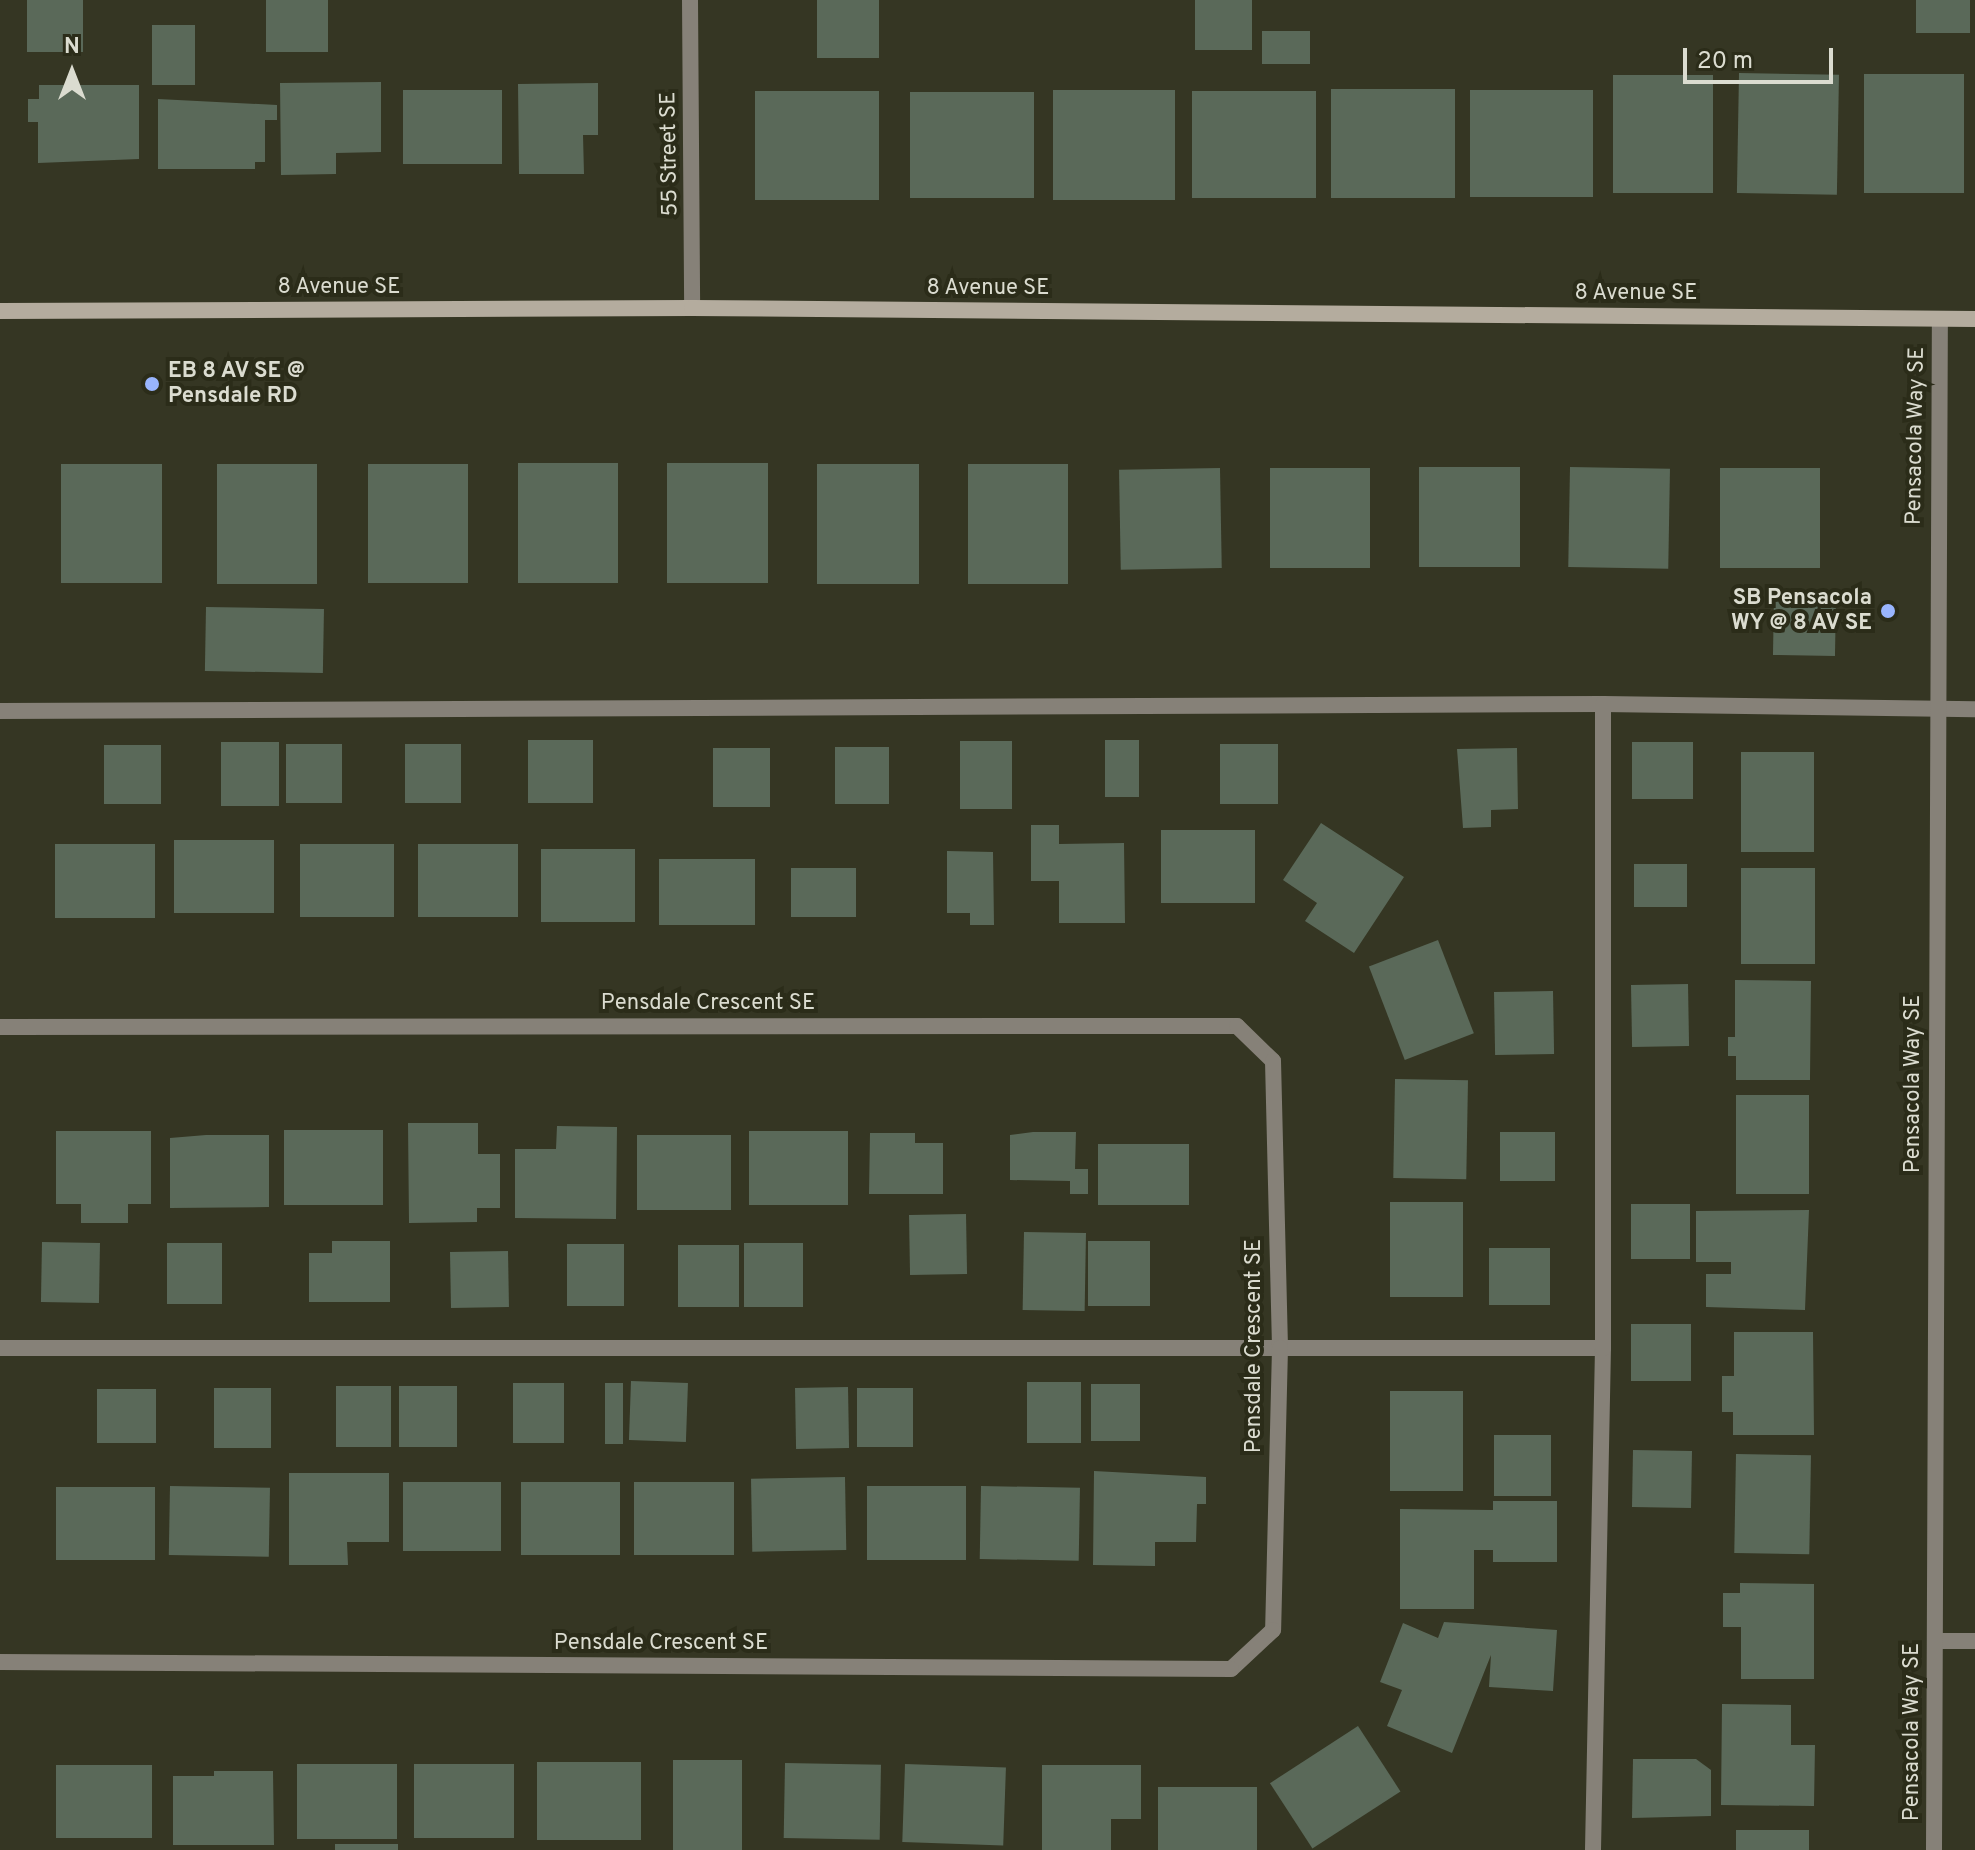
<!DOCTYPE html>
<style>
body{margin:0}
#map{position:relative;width:1975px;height:1850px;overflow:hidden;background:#353623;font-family:Overpass,sans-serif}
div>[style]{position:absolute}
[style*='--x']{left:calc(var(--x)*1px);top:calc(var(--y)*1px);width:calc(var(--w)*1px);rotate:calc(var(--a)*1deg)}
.building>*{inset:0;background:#5a6959;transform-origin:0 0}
.lane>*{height:16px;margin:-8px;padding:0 8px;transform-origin:8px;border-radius:8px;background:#868178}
.street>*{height:16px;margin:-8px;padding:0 8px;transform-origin:8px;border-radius:8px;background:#868178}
.secondary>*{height:16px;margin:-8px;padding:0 8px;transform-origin:8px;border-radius:8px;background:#b4ac9e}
.dots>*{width:22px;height:22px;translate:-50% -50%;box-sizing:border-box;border:4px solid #2b2c19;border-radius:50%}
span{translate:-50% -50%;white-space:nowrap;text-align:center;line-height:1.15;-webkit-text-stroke:8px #2b2c19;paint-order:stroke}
.street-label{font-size:22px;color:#dbdcd0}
.poi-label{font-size:22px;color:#dbdcd0;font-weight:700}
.left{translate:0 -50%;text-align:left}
.right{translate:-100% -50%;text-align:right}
.north{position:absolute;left:32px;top:32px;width:80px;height:80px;-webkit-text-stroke:6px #2b2c19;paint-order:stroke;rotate:0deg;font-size:22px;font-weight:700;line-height:32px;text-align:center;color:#dbdcd0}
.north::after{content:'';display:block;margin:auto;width:28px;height:36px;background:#dbdcd0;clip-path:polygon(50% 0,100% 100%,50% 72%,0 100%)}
.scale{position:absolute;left:1683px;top:48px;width:150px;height:36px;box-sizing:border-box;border:4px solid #dbdcd0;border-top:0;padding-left:10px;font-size:24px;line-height:28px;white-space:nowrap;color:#dbdcd0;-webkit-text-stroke:6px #2b2c19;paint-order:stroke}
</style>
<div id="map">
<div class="building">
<i style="left:27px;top:0;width:56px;height:52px"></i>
<i style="left:266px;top:0;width:62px;height:52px"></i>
<i style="left:817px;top:0;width:62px;height:58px"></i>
<i style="left:1195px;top:0;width:57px;height:50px"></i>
<i style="left:1916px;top:0;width:54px;height:33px"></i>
<i style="left:152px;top:25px;width:43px;height:60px"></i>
<i style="left:1262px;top:31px;width:48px;height:33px"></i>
<i style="left:1739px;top:73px;width:100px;height:120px;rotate:1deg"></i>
<i style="left:1864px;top:74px;width:100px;height:119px"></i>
<i style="left:1613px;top:75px;width:100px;height:118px"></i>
<i style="clip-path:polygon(381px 82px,381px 152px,336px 153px,336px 174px,281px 175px,280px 83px)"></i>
<i style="clip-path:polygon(598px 83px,598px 135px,583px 135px,584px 174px,519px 174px,518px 84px)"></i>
<i style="clip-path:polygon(39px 85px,139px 85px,139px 159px,38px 163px,38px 122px,28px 122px,28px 99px,39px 99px)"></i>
<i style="left:1331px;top:89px;width:124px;height:109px"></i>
<i style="left:403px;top:90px;width:99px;height:74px"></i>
<i style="left:1053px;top:90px;width:122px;height:110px"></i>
<i style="left:1470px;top:90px;width:123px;height:107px"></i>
<i style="left:755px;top:91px;width:124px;height:109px"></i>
<i style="left:1192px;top:91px;width:124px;height:107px"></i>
<i style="left:910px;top:92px;width:124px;height:106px"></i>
<i style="clip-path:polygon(158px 99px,277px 105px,277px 120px,265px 120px,265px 162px,255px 162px,255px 169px,158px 169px)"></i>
<i style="left:518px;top:463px;width:100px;height:120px"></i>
<i style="left:667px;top:463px;width:101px;height:120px"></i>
<i style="left:162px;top:464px;width:119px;height:101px;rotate:90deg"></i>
<i style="left:217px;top:464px;width:100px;height:120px"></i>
<i style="left:368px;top:464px;width:100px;height:119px"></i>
<i style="left:817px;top:464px;width:102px;height:120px"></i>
<i style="left:968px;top:464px;width:100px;height:120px"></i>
<i style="left:1520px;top:467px;width:100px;height:101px;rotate:90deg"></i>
<i style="left:1570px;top:467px;width:100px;height:100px;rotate:1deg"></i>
<i style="left:1220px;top:468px;width:100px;height:101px;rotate:89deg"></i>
<i style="left:1270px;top:468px;width:100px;height:100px"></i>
<i style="left:1720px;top:468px;width:100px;height:100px"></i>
<i style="left:1774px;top:596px;width:62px;height:59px;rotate:1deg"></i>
<i style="left:206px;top:607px;width:118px;height:64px;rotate:1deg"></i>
<i style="left:528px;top:740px;width:65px;height:63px"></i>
<i style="left:1105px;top:740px;width:34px;height:57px"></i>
<i style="left:960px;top:741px;width:52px;height:68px"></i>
<i style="left:221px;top:742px;width:58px;height:64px"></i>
<i style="left:1632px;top:742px;width:61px;height:57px"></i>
<i style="left:342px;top:744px;width:59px;height:56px;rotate:90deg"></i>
<i style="left:405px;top:744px;width:56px;height:59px"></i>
<i style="left:1220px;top:744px;width:58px;height:60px"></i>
<i style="left:104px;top:745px;width:57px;height:59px"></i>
<i style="left:889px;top:747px;width:57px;height:54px;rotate:90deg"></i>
<i style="left:713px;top:748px;width:57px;height:59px"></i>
<i style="clip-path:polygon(1517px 748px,1518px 809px,1491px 810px,1491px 827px,1463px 828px,1457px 749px)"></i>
<i style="left:1741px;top:752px;width:73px;height:100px"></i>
<i style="clip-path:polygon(1321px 823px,1404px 877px,1354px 953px,1305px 921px,1317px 903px,1283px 880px)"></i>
<i style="clip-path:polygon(1031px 825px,1059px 825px,1059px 844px,1124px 843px,1125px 923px,1059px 923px,1059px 881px,1031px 881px)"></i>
<i style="left:1161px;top:830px;width:94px;height:73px"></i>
<i style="left:174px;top:840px;width:100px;height:73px"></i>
<i style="left:55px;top:844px;width:100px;height:74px"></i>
<i style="left:300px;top:844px;width:94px;height:73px"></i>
<i style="left:418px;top:844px;width:100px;height:73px"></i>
<i style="left:541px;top:849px;width:94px;height:73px"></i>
<i style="clip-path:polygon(947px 851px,993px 852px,994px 925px,970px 925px,970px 913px,947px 913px)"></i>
<i style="left:659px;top:859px;width:96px;height:66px"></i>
<i style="left:1634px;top:864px;width:53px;height:43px"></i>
<i style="left:791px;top:868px;width:65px;height:49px"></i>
<i style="left:1741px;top:868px;width:74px;height:96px"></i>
<i style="left:1438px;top:940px;width:100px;height:74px;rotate:69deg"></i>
<i style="clip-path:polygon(1735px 980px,1811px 981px,1810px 1080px,1736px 1080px,1736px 1056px,1728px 1056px,1728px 1037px,1735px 1037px)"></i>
<i style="left:1688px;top:984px;width:62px;height:57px;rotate:89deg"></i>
<i style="left:1553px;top:991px;width:63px;height:59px;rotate:89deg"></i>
<i style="left:1395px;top:1079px;width:73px;height:99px;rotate:1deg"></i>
<i style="left:1736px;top:1095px;width:73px;height:99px"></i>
<i style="clip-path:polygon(408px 1123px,478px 1123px,478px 1154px,500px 1154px,500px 1208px,477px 1208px,477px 1222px,409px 1223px)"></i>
<i style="clip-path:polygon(557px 1126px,617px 1127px,616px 1219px,515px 1218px,515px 1149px,556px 1149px)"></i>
<i style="left:383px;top:1130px;width:75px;height:99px;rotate:90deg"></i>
<i style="clip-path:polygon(56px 1131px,151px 1131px,151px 1204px,128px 1204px,128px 1223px,81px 1223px,81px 1204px,56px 1204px)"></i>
<i style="left:749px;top:1131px;width:99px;height:74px"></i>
<i style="clip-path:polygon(1033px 1132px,1076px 1132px,1075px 1169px,1088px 1169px,1088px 1194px,1070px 1194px,1070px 1181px,1010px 1180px,1010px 1135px)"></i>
<i style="left:1500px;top:1132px;width:55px;height:49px"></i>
<i style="clip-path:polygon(870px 1133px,915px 1133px,915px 1143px,943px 1143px,943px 1194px,869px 1194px)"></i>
<i style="clip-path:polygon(206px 1135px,269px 1135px,269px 1207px,170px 1208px,170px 1138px)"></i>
<i style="left:637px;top:1135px;width:94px;height:75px"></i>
<i style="left:1098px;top:1144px;width:91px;height:61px"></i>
<i style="left:1390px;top:1202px;width:73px;height:95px"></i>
<i style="left:1631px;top:1204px;width:59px;height:55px"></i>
<i style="clip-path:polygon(1809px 1210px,1805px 1310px,1706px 1307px,1706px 1274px,1731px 1274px,1731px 1262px,1696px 1262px,1696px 1211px)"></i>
<i style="left:966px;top:1214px;width:60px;height:57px;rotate:89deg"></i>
<i style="left:1024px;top:1232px;width:62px;height:78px;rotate:1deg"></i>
<i style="clip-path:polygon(332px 1241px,390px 1241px,390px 1302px,309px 1302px,309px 1253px,332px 1253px)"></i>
<i style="left:1150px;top:1241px;width:65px;height:62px;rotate:90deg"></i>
<i style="left:42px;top:1242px;width:58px;height:60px;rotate:1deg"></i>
<i style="left:167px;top:1243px;width:55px;height:61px"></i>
<i style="left:744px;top:1243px;width:59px;height:64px"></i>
<i style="left:567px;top:1244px;width:57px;height:62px"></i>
<i style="left:739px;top:1245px;width:62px;height:61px;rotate:90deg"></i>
<i style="left:1489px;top:1248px;width:61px;height:57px"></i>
<i style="left:508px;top:1251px;width:56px;height:58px;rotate:89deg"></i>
<i style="left:1631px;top:1324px;width:60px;height:57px"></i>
<i style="clip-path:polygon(1734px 1332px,1813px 1332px,1814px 1435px,1733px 1435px,1733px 1412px,1722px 1412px,1722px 1376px,1734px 1376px)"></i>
<i style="left:631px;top:1381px;width:57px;height:59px;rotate:2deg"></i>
<i style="left:1027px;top:1382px;width:54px;height:61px"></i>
<i style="left:513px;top:1383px;width:51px;height:60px"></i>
<i style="left:623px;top:1383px;width:61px;height:18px;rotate:90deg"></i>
<i style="left:1091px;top:1384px;width:49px;height:57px"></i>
<i style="left:336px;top:1386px;width:55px;height:61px"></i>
<i style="left:399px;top:1386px;width:58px;height:61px"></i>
<i style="left:848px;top:1387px;width:61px;height:53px;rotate:89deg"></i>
<i style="left:214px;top:1388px;width:57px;height:60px"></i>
<i style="left:857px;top:1388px;width:56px;height:59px"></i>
<i style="left:97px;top:1389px;width:59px;height:54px"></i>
<i style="left:1463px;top:1391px;width:100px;height:73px;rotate:90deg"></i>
<i style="left:1494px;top:1435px;width:57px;height:61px"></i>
<i style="left:1633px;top:1450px;width:59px;height:57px;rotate:1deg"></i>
<i style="left:1736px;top:1454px;width:75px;height:99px;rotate:1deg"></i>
<i style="clip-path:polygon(1094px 1471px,1206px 1477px,1206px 1504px,1197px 1504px,1196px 1542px,1155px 1542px,1155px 1566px,1093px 1565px)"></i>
<i style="clip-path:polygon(289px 1473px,389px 1473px,389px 1542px,347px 1542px,348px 1565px,289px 1565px)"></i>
<i style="left:845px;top:1477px;width:73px;height:94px;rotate:89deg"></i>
<i style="left:403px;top:1482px;width:98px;height:69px"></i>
<i style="left:521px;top:1482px;width:99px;height:73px"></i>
<i style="left:634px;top:1482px;width:100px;height:73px"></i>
<i style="left:170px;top:1486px;width:100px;height:69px;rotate:1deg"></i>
<i style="left:966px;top:1486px;width:74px;height:99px;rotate:90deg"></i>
<i style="left:981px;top:1486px;width:99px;height:73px;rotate:1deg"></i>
<i style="left:56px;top:1487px;width:99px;height:73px"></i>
<i style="clip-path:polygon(1493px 1501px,1557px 1501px,1557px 1562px,1493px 1562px,1493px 1550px,1474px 1550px,1474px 1609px,1400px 1609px,1400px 1509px,1493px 1510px)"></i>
<i style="clip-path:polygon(1740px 1583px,1814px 1584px,1814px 1679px,1741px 1679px,1741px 1627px,1723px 1627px,1723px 1593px,1740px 1593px)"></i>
<i style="clip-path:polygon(1444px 1622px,1557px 1630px,1553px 1691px,1489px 1687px,1491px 1655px,1452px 1753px,1387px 1726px,1402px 1690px,1380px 1682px,1403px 1623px,1438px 1638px)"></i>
<i style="clip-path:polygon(1722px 1704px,1791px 1705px,1791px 1745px,1815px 1745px,1814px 1806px,1721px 1805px)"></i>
<i style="left:1358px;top:1726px;width:78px;height:105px;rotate:57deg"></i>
<i style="clip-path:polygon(1633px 1759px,1696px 1759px,1711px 1770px,1711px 1816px,1632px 1818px)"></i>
<i style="left:673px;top:1760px;width:69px;height:90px"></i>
<i style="left:537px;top:1762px;width:104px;height:78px"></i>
<i style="left:785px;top:1763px;width:96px;height:75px;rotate:1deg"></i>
<i style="left:297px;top:1764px;width:100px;height:75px"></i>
<i style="left:414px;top:1764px;width:100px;height:74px"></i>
<i style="left:905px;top:1764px;width:101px;height:78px;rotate:2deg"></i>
<i style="left:56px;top:1765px;width:96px;height:73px"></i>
<i style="clip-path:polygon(1042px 1765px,1141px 1765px,1141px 1819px,1111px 1819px,1111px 1850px,1042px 1850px)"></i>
<i style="clip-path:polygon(214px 1771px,273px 1771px,274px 1845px,173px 1845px,173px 1776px,214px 1776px)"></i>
<i style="left:1158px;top:1787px;width:99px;height:63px"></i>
<i style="left:1736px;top:1830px;width:73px;height:20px"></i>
<i style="left:335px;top:1844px;width:63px;height:6px"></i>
</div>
<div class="lane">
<i style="--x:0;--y:711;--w:1603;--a:-0.25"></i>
<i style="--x:1603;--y:704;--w:372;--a:0.8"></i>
<i style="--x:0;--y:1348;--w:1603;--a:0"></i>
<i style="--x:1593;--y:1850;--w:502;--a:-88.86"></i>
<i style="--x:1603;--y:1348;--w:644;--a:-90"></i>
</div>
<div class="street">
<i style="--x:690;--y:0;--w:308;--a:89.6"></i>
<i style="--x:0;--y:1027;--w:1237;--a:-0.05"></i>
<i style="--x:1237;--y:1026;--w:50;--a:44.2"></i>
<i style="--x:1273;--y:1061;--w:287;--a:88.6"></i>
<i style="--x:1280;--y:1348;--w:282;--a:91.4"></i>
<i style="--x:1273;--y:1630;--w:57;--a:137.1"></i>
<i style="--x:1231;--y:1669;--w:1231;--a:-179.67"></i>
<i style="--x:1936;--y:1641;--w:39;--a:0"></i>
<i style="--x:1934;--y:1850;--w:1531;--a:-89.78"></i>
</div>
<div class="secondary">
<i style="--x:0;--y:311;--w:692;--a:-0.25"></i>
<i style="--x:692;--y:308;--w:1283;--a:0.49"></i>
</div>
<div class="dots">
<i style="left:152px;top:384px;background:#99b5fd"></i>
<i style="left:1888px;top:611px;background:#99b5fd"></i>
</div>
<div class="street-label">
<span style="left:670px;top:154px;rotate:-91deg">55 Street SE</span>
<span style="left:339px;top:288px">8 Avenue SE</span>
<span style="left:988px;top:289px">8 Avenue SE</span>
<span style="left:1636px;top:294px">8 Avenue SE</span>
<span style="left:1916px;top:436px;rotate:-89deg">Pensacola Way SE</span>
<span style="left:708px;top:1004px">Pensdale Crescent SE</span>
<span style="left:1914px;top:1084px;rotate:-90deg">Pensacola Way SE</span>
<span style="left:1255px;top:1346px;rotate:-90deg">Pensdale Crescent SE</span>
<span style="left:661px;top:1644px">Pensdale Crescent SE</span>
<span style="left:1913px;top:1732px;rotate:-90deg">Pensacola Way SE</span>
</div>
<div class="poi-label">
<span class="left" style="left:168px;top:384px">EB 8 AV SE @<br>Pensdale RD</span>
<span class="right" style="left:1872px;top:611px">SB Pensacola<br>WY @ 8 AV SE</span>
</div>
<div class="north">N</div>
<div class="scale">20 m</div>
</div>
